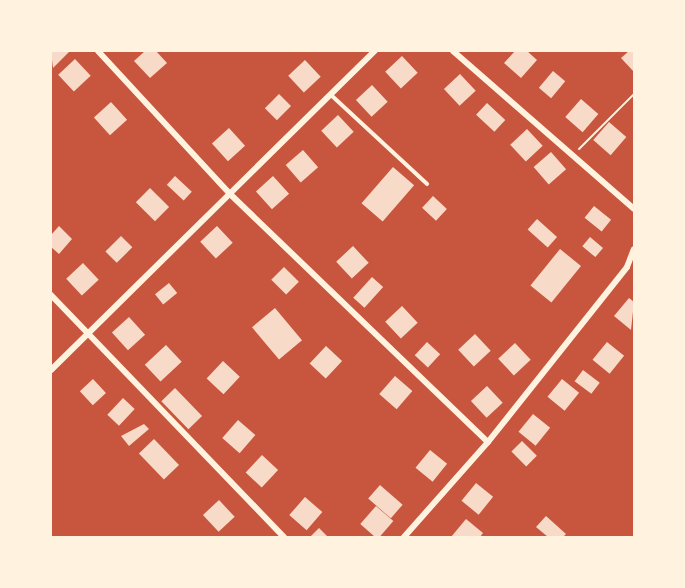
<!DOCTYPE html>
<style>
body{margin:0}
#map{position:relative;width:685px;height:588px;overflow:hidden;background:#c8553d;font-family:"Fira Sans",sans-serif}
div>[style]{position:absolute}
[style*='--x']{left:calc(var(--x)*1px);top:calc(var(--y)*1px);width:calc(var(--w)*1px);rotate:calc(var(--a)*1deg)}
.building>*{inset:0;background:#f7dbc8;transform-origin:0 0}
.path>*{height:2px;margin:-1px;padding:0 1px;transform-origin:1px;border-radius:1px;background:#fff3e0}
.service>*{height:4px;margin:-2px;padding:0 2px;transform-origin:2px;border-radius:2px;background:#fff3e0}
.minor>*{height:6px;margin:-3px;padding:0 3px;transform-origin:3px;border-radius:3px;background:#fff3e0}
span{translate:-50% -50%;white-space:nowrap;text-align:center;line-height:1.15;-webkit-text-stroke:4.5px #fff3e0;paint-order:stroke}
.frame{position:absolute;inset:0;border:52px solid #fff3e0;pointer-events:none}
</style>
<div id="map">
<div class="building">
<i style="clip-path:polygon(51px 51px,68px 51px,69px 52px,53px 68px)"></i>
<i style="clip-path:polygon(145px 51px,156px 51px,167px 63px,150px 78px,134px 61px)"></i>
<i style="clip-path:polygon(515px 51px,527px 51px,537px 60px,521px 78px,504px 63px)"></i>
<i style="clip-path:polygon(629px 51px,634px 51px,634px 72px,621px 58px)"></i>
<i style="left:402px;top:56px;width:23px;height:23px;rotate:47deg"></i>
<i style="left:75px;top:59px;width:23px;height:23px;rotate:47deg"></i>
<i style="left:305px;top:60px;width:23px;height:23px;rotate:47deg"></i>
<i style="left:553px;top:71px;width:16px;height:22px;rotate:40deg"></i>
<i style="left:460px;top:74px;width:23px;height:22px;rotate:47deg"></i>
<i style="left:372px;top:85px;width:23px;height:22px;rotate:47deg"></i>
<i style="left:279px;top:94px;width:17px;height:20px;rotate:45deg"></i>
<i style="left:581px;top:99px;width:23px;height:24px;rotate:41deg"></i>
<i style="left:111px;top:102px;width:24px;height:23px;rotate:48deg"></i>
<i style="left:487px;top:103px;width:25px;height:16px;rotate:43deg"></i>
<i style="left:338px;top:115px;width:23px;height:23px;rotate:47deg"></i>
<i style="left:609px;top:122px;width:23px;height:24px;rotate:41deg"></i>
<i style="left:229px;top:128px;width:24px;height:23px;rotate:48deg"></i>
<i style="left:527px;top:129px;width:23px;height:23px;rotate:47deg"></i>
<i style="left:303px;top:150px;width:23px;height:23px;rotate:49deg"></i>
<i style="left:551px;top:152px;width:23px;height:23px;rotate:49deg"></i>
<i style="left:393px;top:167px;width:28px;height:48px;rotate:41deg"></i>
<i style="left:175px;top:176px;width:23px;height:12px;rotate:43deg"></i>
<i style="left:273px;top:176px;width:24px;height:23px;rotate:48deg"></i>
<i style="left:150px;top:188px;width:27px;height:20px;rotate:45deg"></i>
<i style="left:433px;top:196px;width:19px;height:16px;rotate:43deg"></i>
<i style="left:594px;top:206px;width:22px;height:15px;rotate:39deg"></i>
<i style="left:537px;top:219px;width:27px;height:14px;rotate:42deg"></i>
<i style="clip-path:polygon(59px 226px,72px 239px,59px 254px,51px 247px,51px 235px)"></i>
<i style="left:217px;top:226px;width:23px;height:23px;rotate:47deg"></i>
<i style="left:121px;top:236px;width:16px;height:22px;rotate:45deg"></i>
<i style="left:590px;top:237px;width:17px;height:12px;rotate:40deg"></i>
<i style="left:353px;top:246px;width:23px;height:23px;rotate:47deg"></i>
<i style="left:560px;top:249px;width:27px;height:47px;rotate:39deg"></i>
<i style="left:83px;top:263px;width:23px;height:23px;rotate:47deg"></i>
<i style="left:284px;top:267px;width:21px;height:18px;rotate:45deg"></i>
<i style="left:372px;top:277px;width:15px;height:28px;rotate:42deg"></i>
<i style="left:169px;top:283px;width:13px;height:18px;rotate:51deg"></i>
<i style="clip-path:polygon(629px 298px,634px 302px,631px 330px,614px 316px)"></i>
<i style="left:402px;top:306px;width:23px;height:23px;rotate:47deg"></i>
<i style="left:275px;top:308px;width:42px;height:30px;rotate:50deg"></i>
<i style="left:129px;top:317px;width:24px;height:23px;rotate:48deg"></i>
<i style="left:475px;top:334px;width:23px;height:23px;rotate:47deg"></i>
<i style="left:427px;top:342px;width:18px;height:18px;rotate:43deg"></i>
<i style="left:607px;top:342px;width:22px;height:23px;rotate:39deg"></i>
<i style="left:515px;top:343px;width:23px;height:23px;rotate:47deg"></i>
<i style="left:166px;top:345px;width:23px;height:29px;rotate:47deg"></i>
<i style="left:326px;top:346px;width:22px;height:24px;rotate:43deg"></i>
<i style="left:223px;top:361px;width:23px;height:24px;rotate:43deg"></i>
<i style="left:583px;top:370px;width:21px;height:14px;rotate:37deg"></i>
<i style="left:395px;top:376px;width:23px;height:24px;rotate:41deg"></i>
<i style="left:93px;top:379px;width:19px;height:18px;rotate:47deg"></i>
<i style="left:562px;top:379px;width:22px;height:23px;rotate:39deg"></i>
<i style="left:487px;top:386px;width:23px;height:22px;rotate:47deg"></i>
<i style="left:175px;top:388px;width:39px;height:19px;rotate:46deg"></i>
<i style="left:123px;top:398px;width:16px;height:23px;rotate:43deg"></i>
<i style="left:533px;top:414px;width:22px;height:23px;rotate:39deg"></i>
<i style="left:238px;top:420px;width:23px;height:24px;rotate:41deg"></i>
<i style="clip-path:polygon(144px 424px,149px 429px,129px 446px,121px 436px)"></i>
<i style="left:154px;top:439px;width:36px;height:21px;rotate:46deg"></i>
<i style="left:522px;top:441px;width:21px;height:15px;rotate:45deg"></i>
<i style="left:430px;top:450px;width:22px;height:23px;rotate:39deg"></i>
<i style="left:262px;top:455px;width:22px;height:24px;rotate:43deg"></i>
<i style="left:476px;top:483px;width:22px;height:23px;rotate:39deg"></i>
<i style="left:380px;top:485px;width:30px;height:18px;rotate:41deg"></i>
<i style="left:305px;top:497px;width:23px;height:24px;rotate:41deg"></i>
<i style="left:219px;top:500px;width:23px;height:22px;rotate:47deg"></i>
<i style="left:376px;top:506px;width:23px;height:24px;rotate:41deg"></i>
<i style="clip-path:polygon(546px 516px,566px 534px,563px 537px,548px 537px,536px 527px)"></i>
<i style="clip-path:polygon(466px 519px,483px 533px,480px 537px,451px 537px)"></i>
<i style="clip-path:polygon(319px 528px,328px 537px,310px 537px)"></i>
</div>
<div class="path">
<i style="--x:579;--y:149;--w:78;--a:-45"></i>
</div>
<div class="service">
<i style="--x:331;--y:95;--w:131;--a:42.8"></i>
</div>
<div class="minor">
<i style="--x:98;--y:51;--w:193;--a:47.3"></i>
<i style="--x:229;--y:193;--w:359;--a:43.9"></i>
<i style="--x:453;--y:51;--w:240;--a:41.1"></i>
<i style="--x:51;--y:295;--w:336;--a:46.1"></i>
<i style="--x:51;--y:370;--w:455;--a:-44.6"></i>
<i style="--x:404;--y:537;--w:127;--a:-48.5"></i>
<i style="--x:488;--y:442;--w:223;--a:-51.5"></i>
<i style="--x:627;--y:267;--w:19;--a:-69"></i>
</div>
<div class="frame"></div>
</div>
